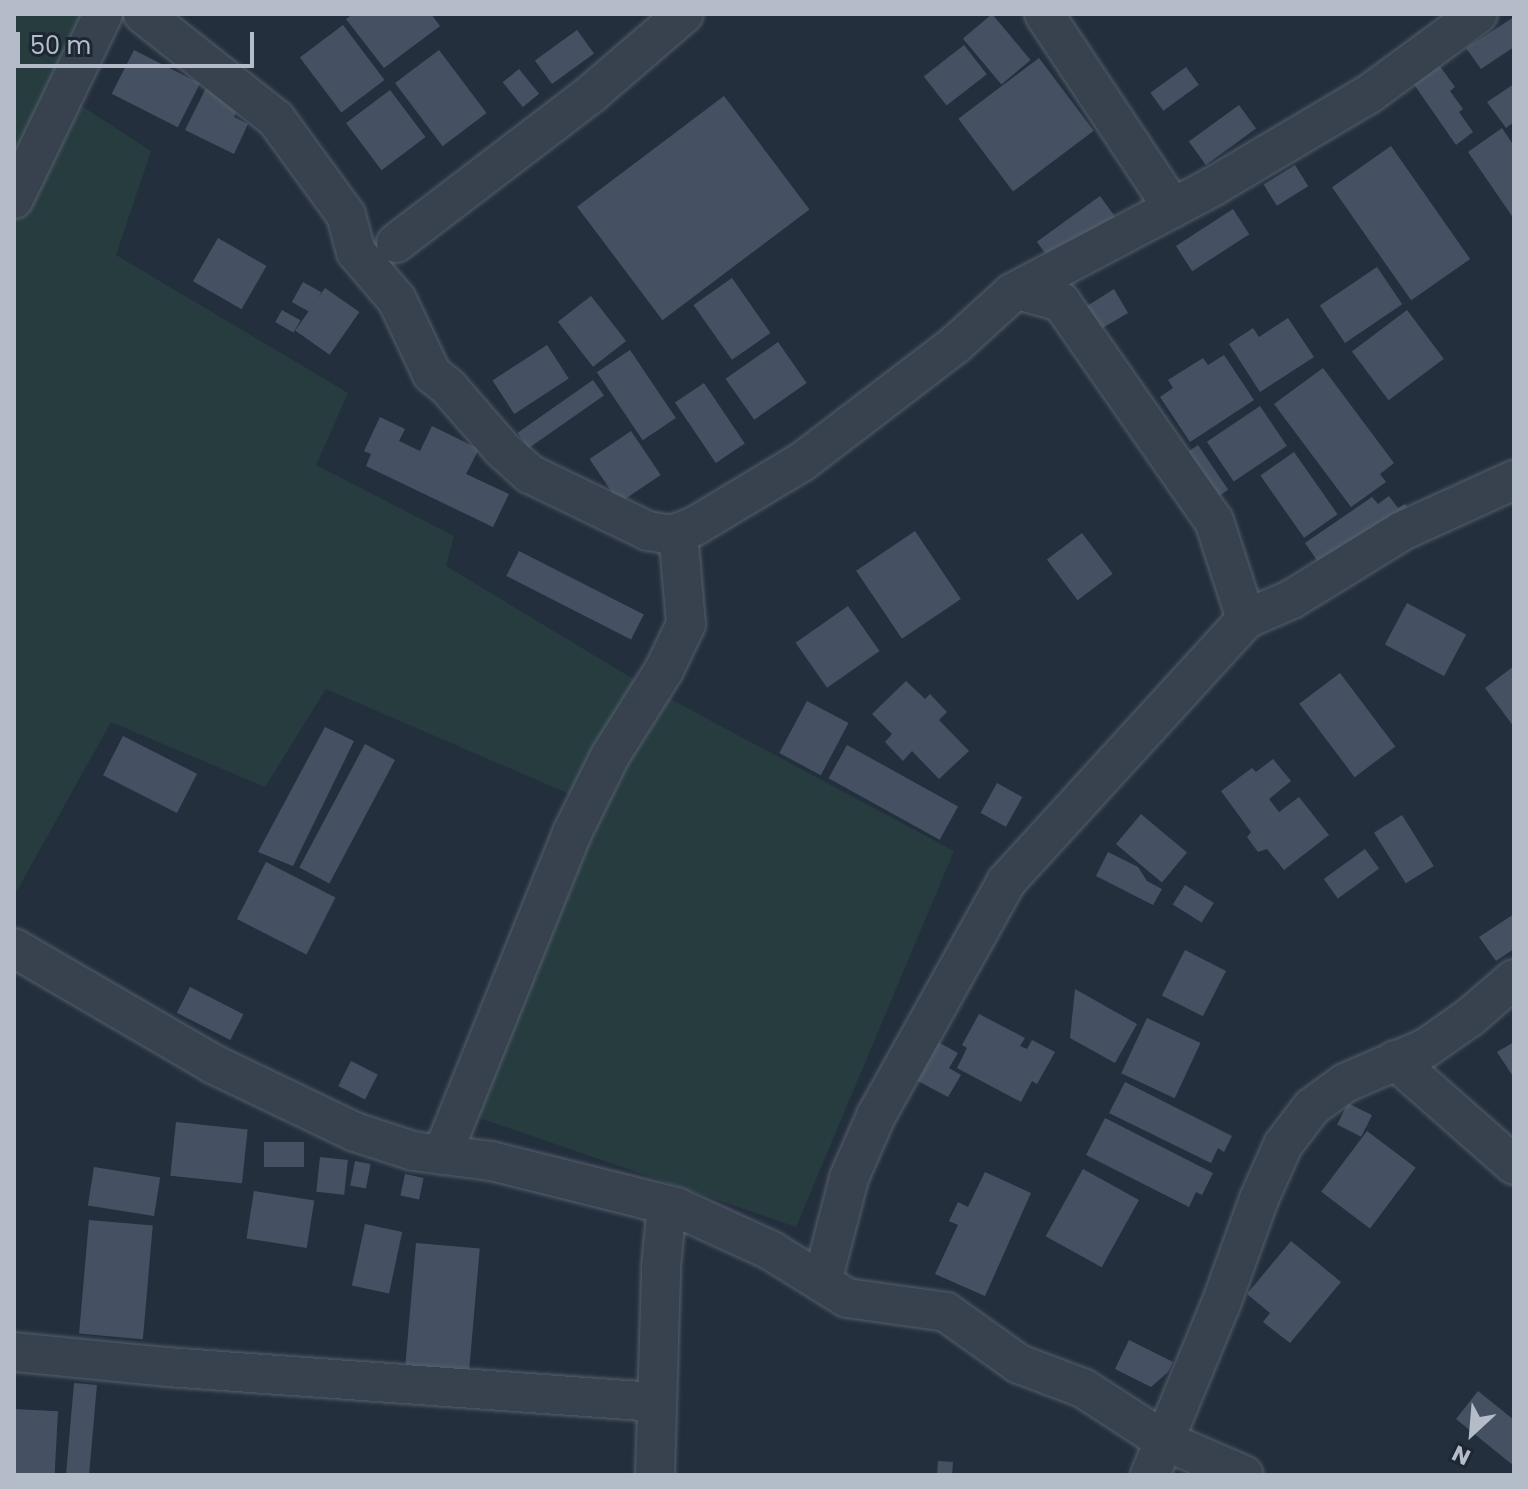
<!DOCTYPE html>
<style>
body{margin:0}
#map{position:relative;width:1528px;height:1489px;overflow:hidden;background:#242f3e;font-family:Poppins,sans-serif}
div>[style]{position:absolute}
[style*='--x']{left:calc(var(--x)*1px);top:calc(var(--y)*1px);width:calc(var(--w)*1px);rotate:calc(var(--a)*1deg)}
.green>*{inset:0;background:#263c3f}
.building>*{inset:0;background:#455162;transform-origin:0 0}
.roads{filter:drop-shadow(0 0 2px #565f6c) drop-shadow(0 0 2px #565f6c)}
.minor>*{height:38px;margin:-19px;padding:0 19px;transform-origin:19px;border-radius:19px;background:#38414e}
span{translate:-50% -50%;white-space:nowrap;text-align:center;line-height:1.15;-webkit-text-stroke:7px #1d2633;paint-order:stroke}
.frame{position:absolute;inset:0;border:16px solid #b4bcc9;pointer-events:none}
.north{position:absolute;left:1432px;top:1393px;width:80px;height:80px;-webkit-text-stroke:6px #1d2633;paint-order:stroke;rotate:206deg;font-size:22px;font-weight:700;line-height:32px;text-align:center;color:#b4bcc9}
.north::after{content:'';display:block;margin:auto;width:28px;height:36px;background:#b4bcc9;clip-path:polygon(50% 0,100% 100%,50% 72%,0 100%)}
.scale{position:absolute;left:16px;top:32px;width:238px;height:36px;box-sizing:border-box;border:4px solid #b4bcc9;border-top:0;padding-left:10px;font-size:24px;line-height:28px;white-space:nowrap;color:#b4bcc9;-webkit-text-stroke:6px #1d2633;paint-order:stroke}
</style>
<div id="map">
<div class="green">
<i style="clip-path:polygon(14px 14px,82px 14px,48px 84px,151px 151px,116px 255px,348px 393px,316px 465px,454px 536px,446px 566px,635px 680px,954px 851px,796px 1227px,465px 1113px,604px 809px,326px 689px,265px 787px,111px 722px,14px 896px)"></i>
</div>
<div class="building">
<i style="clip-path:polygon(353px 14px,431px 14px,440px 26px,384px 68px,346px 19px)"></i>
<i style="left:992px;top:14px;width:60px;height:38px;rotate:50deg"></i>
<i style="clip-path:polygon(1514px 17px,1514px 47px,1481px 69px,1466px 48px)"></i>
<i style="left:343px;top:25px;width:69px;height:54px;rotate:53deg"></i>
<i style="left:577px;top:30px;width:29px;height:52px;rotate:54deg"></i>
<i style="left:964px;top:45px;width:37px;height:51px;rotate:52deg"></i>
<i style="left:134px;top:50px;width:74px;height:49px;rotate:27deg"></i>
<i style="left:439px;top:50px;width:79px;height:55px;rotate:53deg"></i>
<i style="left:1039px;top:58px;width:91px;height:101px;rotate:53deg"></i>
<i style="clip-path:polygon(1439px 65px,1455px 87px,1450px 91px,1463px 109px,1459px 112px,1473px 132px,1456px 145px,1413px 83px)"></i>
<i style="left:1186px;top:67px;width:22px;height:44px;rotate:54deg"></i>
<i style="left:519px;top:69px;width:32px;height:21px;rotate:51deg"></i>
<i style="clip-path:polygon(210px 80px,244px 97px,234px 117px,248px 124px,234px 154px,185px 130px)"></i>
<i style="clip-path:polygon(1514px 84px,1514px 122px,1506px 128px,1487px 102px)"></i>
<i style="left:390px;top:90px;width:59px;height:55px;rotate:53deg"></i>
<i style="left:724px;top:96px;width:142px;height:184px;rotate:53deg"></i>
<i style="left:1239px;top:105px;width:29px;height:62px;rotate:54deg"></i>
<i style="clip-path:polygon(1502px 128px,1514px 146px,1514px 219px,1468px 152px)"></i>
<i style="left:1391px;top:146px;width:138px;height:72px;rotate:55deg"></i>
<i style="left:1295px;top:165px;width:25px;height:37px;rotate:58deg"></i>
<i style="left:1100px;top:196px;width:27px;height:78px;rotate:54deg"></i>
<i style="left:1233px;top:209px;width:30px;height:68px;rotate:57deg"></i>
<i style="left:218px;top:238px;width:56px;height:50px;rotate:30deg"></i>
<i style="left:1377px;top:267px;width:45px;height:69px;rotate:56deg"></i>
<i style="left:732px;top:278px;width:67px;height:47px;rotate:55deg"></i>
<i style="left:303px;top:282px;width:21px;height:23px;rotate:29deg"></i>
<i style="left:325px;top:288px;width:42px;height:52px;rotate:35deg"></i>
<i style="clip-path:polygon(1114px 289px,1128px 313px,1089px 336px,1087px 306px)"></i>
<i style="left:591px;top:296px;width:57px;height:42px;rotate:52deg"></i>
<i style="left:282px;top:310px;width:21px;height:14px;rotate:29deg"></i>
<i style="left:1407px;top:310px;width:61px;height:69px;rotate:53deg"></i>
<i style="clip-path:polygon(1288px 318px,1314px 357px,1260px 392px,1229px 344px,1253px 328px,1259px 337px)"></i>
<i style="left:778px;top:342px;width:50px;height:64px;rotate:55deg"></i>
<i style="left:547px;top:345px;width:40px;height:65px;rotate:57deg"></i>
<i style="left:630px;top:350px;width:82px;height:40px;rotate:56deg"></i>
<i style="clip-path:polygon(1224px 355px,1254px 400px,1190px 442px,1160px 397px,1173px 388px,1168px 380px,1203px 358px,1208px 365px)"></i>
<i style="clip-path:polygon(1323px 368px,1394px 463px,1380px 474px,1386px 482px,1351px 507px,1274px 404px)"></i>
<i style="left:593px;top:380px;width:19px;height:92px;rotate:55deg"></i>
<i style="left:704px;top:383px;width:73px;height:35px;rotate:56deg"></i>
<i style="left:1260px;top:406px;width:48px;height:64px;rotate:56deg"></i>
<i style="clip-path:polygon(380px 417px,405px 429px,399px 441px,420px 451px,432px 426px,479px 449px,466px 474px,509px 494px,493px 527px,366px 466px,371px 454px,364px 451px)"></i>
<i style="left:631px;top:431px;width:53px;height:50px;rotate:56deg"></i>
<i style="left:1198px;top:445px;width:54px;height:26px;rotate:56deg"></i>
<i style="left:1294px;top:452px;width:76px;height:41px;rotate:55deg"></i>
<i style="clip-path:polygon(1389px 496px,1398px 508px,1405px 504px,1411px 513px,1325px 572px,1305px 543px,1372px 497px,1378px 504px)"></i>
<i style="left:915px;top:531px;width:82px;height:71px;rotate:56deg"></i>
<i style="left:1082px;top:533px;width:51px;height:44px;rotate:53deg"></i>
<i style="left:519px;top:551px;width:140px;height:28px;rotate:27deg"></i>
<i style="left:1407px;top:603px;width:67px;height:47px;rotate:28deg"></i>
<i style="left:848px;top:606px;width:55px;height:64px;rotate:55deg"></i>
<i style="clip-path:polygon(1514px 666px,1514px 727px,1485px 688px)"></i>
<i style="left:1340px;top:673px;width:92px;height:51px;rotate:53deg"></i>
<i style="clip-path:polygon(906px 681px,925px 699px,930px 694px,947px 712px,939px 720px,969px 751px,939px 779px,912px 751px,903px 761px,885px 742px,892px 734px,872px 714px)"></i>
<i style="left:807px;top:701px;width:47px;height:59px;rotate:28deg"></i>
<i style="clip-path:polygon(325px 727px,354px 741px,293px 866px,258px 852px)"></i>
<i style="left:123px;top:736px;width:83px;height:44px;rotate:27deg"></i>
<i style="left:365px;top:744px;width:34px;height:140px;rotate:28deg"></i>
<i style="left:847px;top:745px;width:127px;height:38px;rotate:29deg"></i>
<i style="clip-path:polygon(1273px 759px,1291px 781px,1269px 799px,1279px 812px,1299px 797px,1329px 835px,1284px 870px,1267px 849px,1258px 852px,1247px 837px,1251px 832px,1221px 791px,1252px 768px,1256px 772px)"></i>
<i style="left:997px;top:783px;width:29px;height:34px;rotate:29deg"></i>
<i style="left:1141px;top:814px;width:60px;height:39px;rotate:40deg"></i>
<i style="left:1402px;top:815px;width:60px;height:33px;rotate:58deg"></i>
<i style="left:1365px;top:849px;width:24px;height:51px;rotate:54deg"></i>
<i style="clip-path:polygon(1108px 852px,1138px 867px,1147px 881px,1162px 889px,1153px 905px,1096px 876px)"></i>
<i style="left:266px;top:862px;width:78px;height:64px;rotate:27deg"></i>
<i style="left:1185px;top:885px;width:34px;height:23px;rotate:32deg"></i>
<i style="clip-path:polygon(1514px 914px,1514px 949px,1496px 961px,1479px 937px)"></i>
<i style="left:1185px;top:950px;width:46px;height:51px;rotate:27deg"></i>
<i style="left:190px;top:987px;width:60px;height:29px;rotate:27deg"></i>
<i style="clip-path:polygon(1075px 989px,1137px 1024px,1115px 1063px,1070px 1038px)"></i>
<i style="clip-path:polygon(979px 1014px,1025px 1038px,1020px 1046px,1027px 1049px,1032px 1040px,1055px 1052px,1037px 1084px,1032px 1081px,1021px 1102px,957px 1068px,967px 1048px,962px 1045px)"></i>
<i style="left:1147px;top:1018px;width:59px;height:61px;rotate:25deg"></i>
<i style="clip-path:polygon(938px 1042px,958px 1053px,949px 1068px,961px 1075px,948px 1097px,916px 1080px)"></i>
<i style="clip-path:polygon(1514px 1042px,1514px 1078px,1497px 1052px)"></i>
<i style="left:351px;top:1061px;width:30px;height:28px;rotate:27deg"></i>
<i style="clip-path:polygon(1125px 1082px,1232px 1136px,1224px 1152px,1218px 1148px,1211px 1163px,1109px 1113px)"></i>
<i style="left:1348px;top:1103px;width:27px;height:24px;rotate:27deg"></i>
<i style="clip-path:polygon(1105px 1118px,1213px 1173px,1202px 1195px,1196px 1192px,1189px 1207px,1086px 1155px)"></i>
<i style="left:176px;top:1122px;width:72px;height:54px;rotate:6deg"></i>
<i style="left:1367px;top:1131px;width:61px;height:76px;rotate:37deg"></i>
<i style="left:264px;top:1142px;width:40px;height:25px"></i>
<i style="left:320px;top:1157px;width:28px;height:35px;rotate:6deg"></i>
<i style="left:355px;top:1161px;width:16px;height:25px;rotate:11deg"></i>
<i style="left:94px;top:1167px;width:67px;height:39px;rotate:9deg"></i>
<i style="left:1083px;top:1169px;width:64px;height:77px;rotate:29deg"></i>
<i style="clip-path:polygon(985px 1172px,1031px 1193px,985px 1296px,935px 1274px,958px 1225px,949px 1221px,958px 1202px,968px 1207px)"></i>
<i style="left:405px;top:1174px;width:19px;height:22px;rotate:12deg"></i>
<i style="left:254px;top:1191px;width:61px;height:48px;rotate:9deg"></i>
<i style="left:89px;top:1220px;width:64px;height:114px;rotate:5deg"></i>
<i style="left:365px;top:1224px;width:38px;height:63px;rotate:12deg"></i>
<i style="clip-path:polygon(1291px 1241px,1341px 1282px,1290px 1343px,1263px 1322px,1270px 1313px,1247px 1294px)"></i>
<i style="left:416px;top:1243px;width:64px;height:131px;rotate:5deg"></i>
<i style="clip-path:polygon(1129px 1340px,1173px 1362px,1168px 1372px,1151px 1387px,1115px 1369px)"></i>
<i style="left:74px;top:1383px;width:23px;height:92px;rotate:5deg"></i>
<i style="clip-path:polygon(1478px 1391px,1514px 1420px,1514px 1466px,1456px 1419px)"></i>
<i style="left:14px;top:1409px;width:44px;height:65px;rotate:3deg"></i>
<i style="left:938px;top:1461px;width:15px;height:14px;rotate:4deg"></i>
</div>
<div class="roads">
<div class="minor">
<i style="--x:143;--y:14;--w:169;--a:38.3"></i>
<i style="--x:276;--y:119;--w:119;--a:53.9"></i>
<i style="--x:346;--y:215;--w:38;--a:75"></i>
<i style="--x:356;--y:252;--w:63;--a:49.5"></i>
<i style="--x:397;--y:300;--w:82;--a:64.7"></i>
<i style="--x:432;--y:374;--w:22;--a:39"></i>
<i style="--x:449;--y:388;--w:81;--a:49"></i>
<i style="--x:502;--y:449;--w:38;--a:42"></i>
<i style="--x:530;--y:474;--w:131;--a:25.8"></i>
<i style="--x:648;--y:531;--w:24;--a:9"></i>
<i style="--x:672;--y:535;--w:25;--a:-21"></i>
<i style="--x:695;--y:526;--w:126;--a:-31"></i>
<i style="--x:803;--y:461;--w:193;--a:-37.4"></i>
<i style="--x:956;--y:344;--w:76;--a:-42.3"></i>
<i style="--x:1012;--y:293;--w:229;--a:-27.9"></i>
<i style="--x:1214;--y:186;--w:180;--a:-30.7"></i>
<i style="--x:1369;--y:94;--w:135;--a:-36.3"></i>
<i style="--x:1044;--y:14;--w:233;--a:56.4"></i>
<i style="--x:14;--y:199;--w:205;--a:-64.3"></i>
<i style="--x:396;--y:243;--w:247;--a:-37.4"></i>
<i style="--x:592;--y:93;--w:121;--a:-40.7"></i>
<i style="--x:1018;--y:290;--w:45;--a:15.6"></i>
<i style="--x:1061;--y:302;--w:267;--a:55.1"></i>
<i style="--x:1214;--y:521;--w:103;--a:71.9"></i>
<i style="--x:14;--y:948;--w:230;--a:30.2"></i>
<i style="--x:213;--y:1064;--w:157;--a:25.6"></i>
<i style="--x:355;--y:1132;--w:61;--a:18.1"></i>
<i style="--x:413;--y:1151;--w:79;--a:7.3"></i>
<i style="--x:491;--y:1161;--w:191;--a:14"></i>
<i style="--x:676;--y:1207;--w:103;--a:24.6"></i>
<i style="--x:770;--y:1250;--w:91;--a:31.9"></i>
<i style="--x:847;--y:1298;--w:100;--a:8"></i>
<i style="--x:946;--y:1312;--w:90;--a:35.5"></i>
<i style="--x:1019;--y:1364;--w:68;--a:20.6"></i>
<i style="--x:1083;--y:1388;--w:95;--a:33"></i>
<i style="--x:1163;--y:1440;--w:88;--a:23.4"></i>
<i style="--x:1395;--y:1060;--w:159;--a:41.4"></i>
<i style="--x:442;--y:1155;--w:347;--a:-68"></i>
<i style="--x:572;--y:833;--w:86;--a:-63.7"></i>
<i style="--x:610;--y:756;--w:102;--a:-57.9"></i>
<i style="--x:664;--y:670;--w:51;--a:-64.4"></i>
<i style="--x:686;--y:624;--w:92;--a:-95"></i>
<i style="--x:822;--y:1282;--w:107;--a:-75.4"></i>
<i style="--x:849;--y:1178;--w:68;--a:-66.5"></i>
<i style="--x:876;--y:1116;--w:268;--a:-60.9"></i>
<i style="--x:1006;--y:882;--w:356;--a:-47.6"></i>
<i style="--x:1246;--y:619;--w:50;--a:-23.5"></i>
<i style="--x:1292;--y:599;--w:129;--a:-31.7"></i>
<i style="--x:1402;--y:531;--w:123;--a:-24.5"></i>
<i style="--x:14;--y:1352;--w:154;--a:5.6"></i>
<i style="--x:167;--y:1367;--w:491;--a:4.1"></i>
<i style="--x:655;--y:1475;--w:208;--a:-88.3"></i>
<i style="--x:661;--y:1267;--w:62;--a:-84.5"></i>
<i style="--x:1150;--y:1475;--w:185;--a:-67.5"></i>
<i style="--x:1221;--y:1304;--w:112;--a:-70.1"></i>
<i style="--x:1259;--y:1199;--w:59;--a:-66"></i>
<i style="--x:1283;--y:1145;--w:48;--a:-52.7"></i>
<i style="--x:1312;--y:1107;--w:41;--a:-36"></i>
<i style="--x:1345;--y:1083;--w:88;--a:-23.4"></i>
<i style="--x:1426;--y:1048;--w:54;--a:-35.2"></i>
<i style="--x:1470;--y:1017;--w:58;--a:-40.8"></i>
</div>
</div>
<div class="frame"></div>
<div class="north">N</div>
<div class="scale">50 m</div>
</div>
